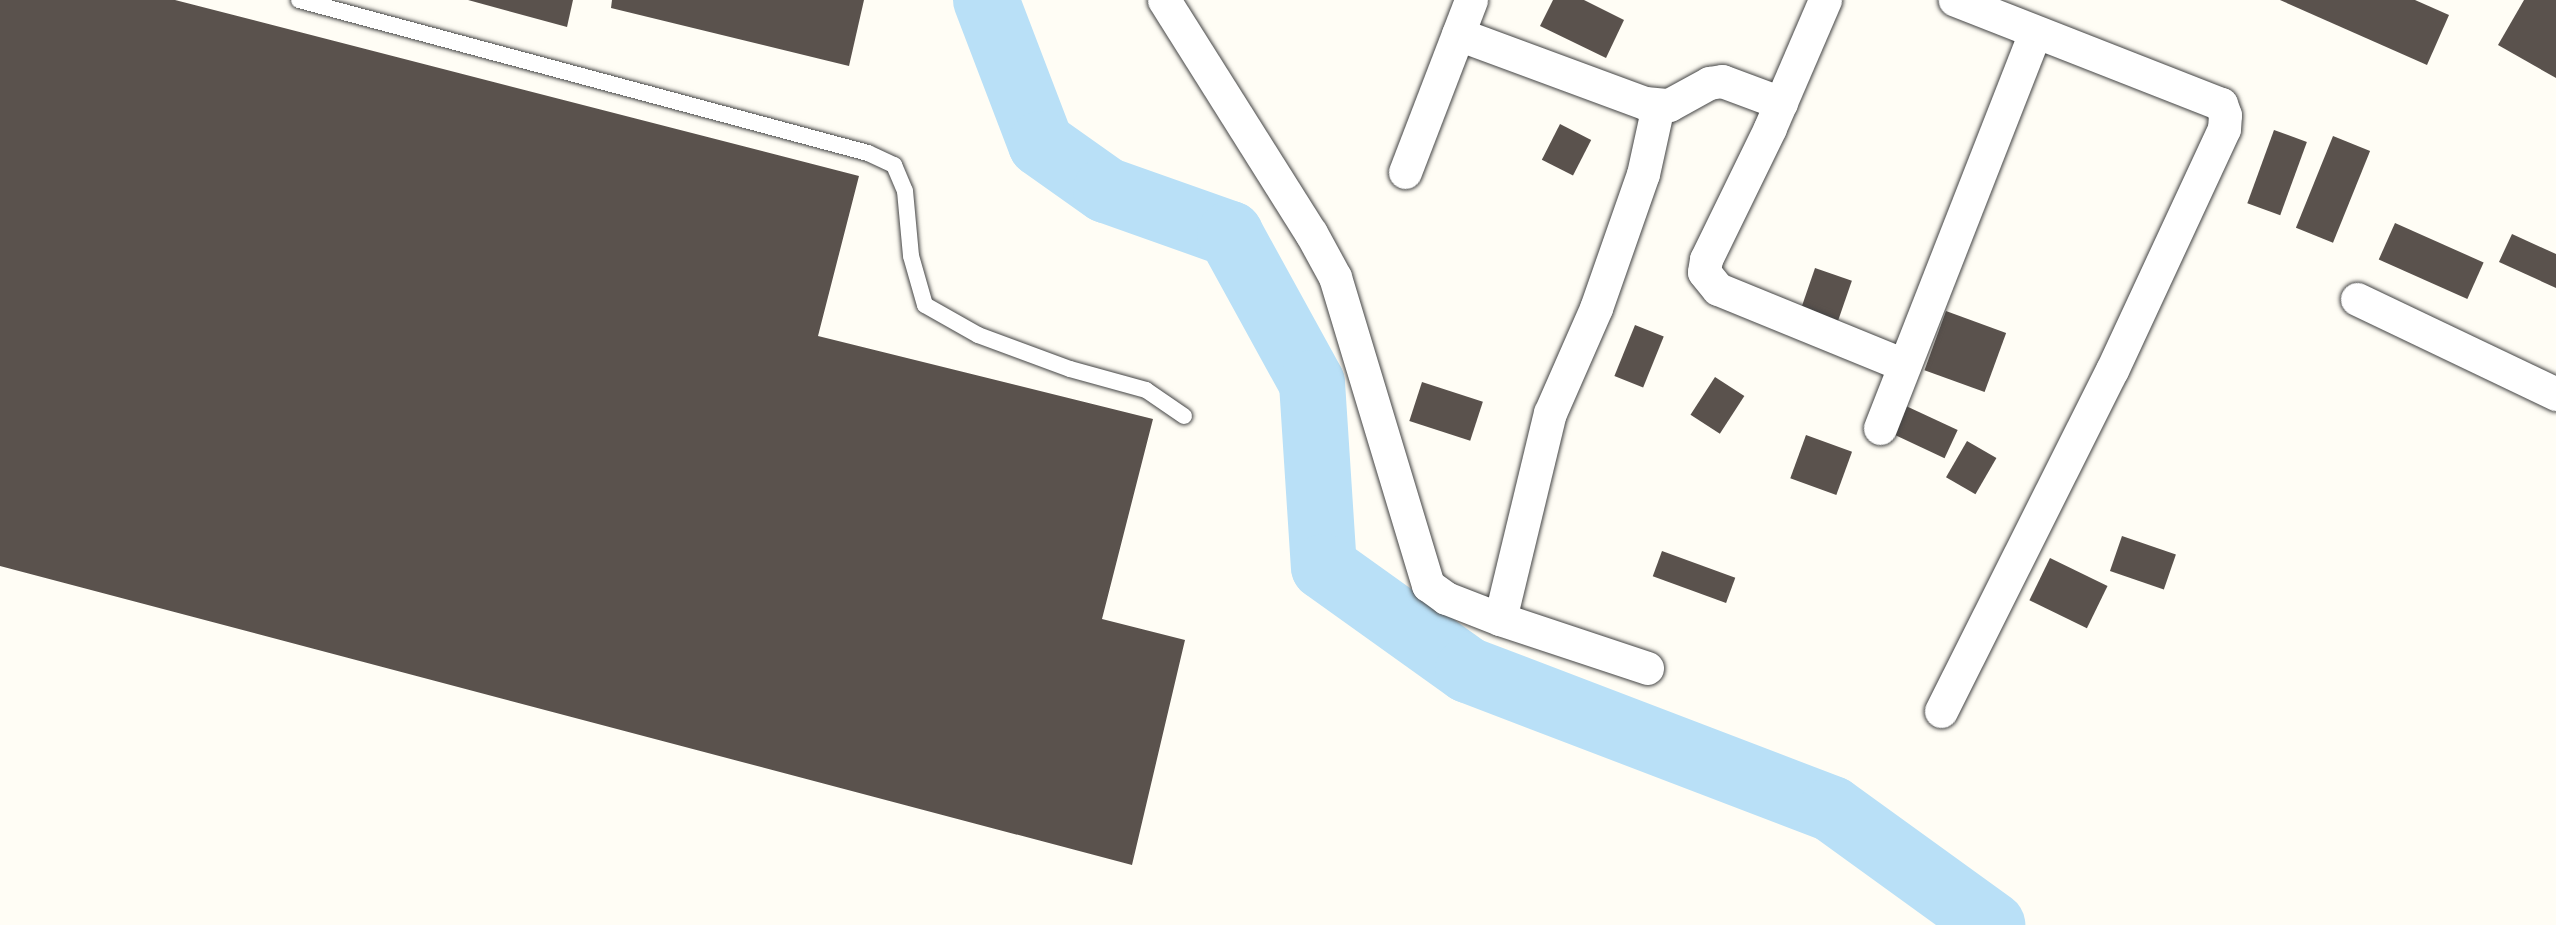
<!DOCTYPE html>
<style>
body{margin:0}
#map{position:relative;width:2556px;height:925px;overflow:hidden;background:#fffdf5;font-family:"Noto Serif",serif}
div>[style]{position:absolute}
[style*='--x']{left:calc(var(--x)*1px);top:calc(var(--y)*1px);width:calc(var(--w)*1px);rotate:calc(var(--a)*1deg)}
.river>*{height:66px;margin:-33px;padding:0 33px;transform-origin:33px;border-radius:33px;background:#b9e0f7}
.building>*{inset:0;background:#5a524d;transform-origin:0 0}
.roads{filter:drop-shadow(0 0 2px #444) drop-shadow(0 0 2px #444)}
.lane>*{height:16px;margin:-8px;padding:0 8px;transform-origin:8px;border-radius:8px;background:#fff}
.street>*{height:33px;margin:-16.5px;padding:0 16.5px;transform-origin:16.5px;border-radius:16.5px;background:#fff}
span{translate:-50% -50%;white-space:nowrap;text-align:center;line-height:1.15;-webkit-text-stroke:6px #fff;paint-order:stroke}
</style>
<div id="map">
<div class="river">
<i style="--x:986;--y:0;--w:154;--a:69.1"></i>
<i style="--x:1041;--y:144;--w:80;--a:35.3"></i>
<i style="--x:1106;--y:190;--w:132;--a:19.5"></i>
<i style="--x:1230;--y:234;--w:170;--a:61.2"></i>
<i style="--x:1312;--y:383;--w:184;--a:86.3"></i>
<i style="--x:1324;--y:567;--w:177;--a:35.6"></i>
<i style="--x:1468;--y:670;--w:390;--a:20.9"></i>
<i style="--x:1832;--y:809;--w:198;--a:35.9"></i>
</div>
<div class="building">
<i style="clip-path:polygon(0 0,175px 0,859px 176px,818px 336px,1153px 419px,1102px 619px,1185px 640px,1132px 865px,0 566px)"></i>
<i style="clip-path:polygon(468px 0,573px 0,567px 27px)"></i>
<i style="clip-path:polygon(612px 0,864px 0,849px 66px,611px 8px)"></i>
<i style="clip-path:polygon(1553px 0,1584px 0,1624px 20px,1606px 58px,1540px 26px)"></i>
<i style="clip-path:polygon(2280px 0,2415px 0,2449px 15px,2427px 65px)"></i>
<i style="clip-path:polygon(2524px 0,2556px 0,2556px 78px,2498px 45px)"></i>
<i style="left:1560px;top:124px;width:35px;height:40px;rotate:27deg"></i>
<i style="left:2274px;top:130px;width:35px;height:78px;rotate:20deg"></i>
<i style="left:2333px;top:136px;width:40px;height:99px;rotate:22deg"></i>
<i style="left:2395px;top:223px;width:97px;height:40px;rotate:24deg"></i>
<i style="clip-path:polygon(2512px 234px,2556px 254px,2556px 288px,2499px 262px)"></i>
<i style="left:1815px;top:268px;width:39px;height:43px;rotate:19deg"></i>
<i style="left:1946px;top:311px;width:64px;height:63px;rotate:20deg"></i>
<i style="left:1635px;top:325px;width:31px;height:55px;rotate:22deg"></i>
<i style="left:1715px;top:377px;width:35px;height:45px;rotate:33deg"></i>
<i style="left:1422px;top:382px;width:64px;height:41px;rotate:18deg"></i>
<i style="left:1906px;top:406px;width:57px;height:31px;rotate:25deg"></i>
<i style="left:1806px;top:435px;width:49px;height:46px;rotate:20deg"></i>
<i style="left:1967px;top:441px;width:34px;height:42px;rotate:30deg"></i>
<i style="left:2122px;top:536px;width:57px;height:37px;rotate:19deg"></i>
<i style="left:1662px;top:551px;width:78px;height:27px;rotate:20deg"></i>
<i style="left:2050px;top:558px;width:64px;height:47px;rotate:26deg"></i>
</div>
<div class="roads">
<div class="lane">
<i style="--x:299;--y:0;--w:589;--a:15.05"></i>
<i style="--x:868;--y:153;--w:29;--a:25"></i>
<i style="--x:894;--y:165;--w:28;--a:67"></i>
<i style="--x:905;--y:191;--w:65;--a:84.7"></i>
<i style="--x:911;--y:256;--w:51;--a:74.1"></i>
<i style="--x:925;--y:305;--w:61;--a:29.5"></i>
<i style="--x:978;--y:335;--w:98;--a:20.3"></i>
<i style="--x:1070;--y:369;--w:79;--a:15.4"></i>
<i style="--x:1146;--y:390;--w:46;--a:34.4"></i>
</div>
<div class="street">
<i style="--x:1164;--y:0;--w:275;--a:57.8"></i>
<i style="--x:1311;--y:233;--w:50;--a:61.4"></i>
<i style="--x:1335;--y:277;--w:322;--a:73.2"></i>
<i style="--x:1428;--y:585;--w:22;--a:36"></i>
<i style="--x:1446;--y:598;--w:58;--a:21.3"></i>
<i style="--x:1500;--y:619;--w:155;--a:18.4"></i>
<i style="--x:1825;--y:0;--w:139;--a:113.3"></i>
<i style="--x:1770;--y:128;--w:146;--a:116"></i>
<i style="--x:1706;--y:259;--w:13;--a:99"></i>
<i style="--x:1704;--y:272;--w:22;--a:51"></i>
<i style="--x:1718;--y:289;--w:201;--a:22.2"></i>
<i style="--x:1458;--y:34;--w:199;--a:20.3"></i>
<i style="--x:1645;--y:103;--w:24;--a:5"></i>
<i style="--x:1669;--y:105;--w:46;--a:-28.8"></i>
<i style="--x:1709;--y:83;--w:13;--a:-9"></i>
<i style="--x:1722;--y:81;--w:63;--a:20.4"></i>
<i style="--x:1405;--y:172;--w:184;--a:-69"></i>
<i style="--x:2357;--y:299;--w:221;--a:25.5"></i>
<i style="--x:1880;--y:428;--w:424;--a:-68.6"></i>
<i style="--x:1500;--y:619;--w:212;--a:-76.4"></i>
<i style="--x:1550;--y:413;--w:115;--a:-66.3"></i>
<i style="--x:1596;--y:308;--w:142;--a:-70.7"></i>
<i style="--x:1643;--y:174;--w:70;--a:-77.6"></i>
<i style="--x:1941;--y:711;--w:381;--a:-63.4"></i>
<i style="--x:2112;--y:370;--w:266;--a:-65.1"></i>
<i style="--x:2224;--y:129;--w:14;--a:-86"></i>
<i style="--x:2225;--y:115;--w:12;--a:-110"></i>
<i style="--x:2221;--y:104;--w:286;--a:-158.6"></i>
</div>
</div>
</div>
